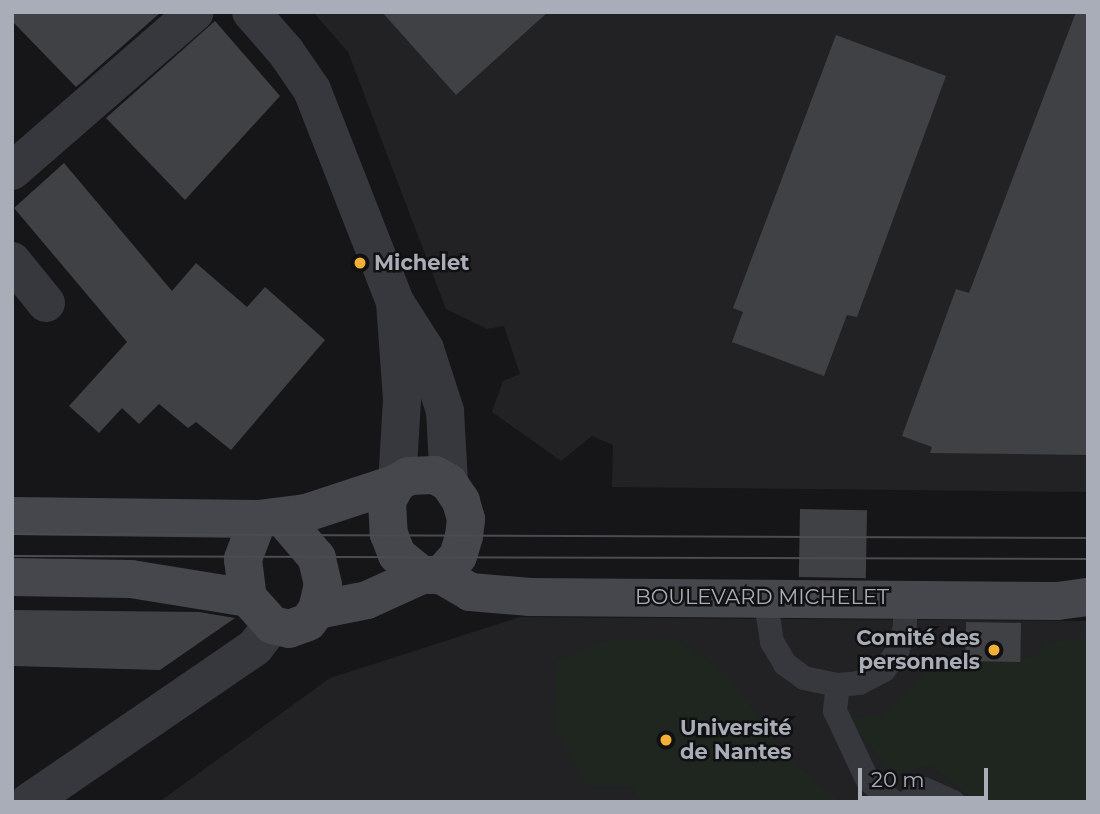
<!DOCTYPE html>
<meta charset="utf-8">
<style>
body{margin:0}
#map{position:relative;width:1100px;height:814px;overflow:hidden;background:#161618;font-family:Montserrat,sans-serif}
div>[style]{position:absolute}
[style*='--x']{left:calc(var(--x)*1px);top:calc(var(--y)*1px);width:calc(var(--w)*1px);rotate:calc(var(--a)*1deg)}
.built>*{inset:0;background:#222225}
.green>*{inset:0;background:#1e261f}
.building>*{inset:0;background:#404145;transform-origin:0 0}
.lane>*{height:24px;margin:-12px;padding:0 12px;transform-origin:12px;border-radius:12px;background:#37383d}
.street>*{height:38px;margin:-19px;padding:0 19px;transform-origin:19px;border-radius:19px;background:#37383d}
.secondary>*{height:38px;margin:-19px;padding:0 19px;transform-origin:19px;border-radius:19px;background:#45474d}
.tram>*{height:2px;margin:-1px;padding:0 1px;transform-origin:1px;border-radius:1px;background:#4a4c52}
.dots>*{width:19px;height:19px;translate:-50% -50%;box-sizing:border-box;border:4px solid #111113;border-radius:50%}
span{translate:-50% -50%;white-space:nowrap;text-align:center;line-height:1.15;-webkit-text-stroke:5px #111113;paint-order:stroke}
.poi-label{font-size:21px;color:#a8adb8;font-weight:700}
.left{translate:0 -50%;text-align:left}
.right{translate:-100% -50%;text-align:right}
.street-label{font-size:21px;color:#a8adb8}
.frame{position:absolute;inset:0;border:14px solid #a8adb8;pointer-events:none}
.scale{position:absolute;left:858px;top:768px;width:130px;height:32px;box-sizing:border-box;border:4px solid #a8adb8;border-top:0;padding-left:9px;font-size:21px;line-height:24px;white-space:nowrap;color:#a8adb8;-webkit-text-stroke:5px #111113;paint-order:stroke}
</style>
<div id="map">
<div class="built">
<i style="clip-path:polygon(313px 12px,1088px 12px,1088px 492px,612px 487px,613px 445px,592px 436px,561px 461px,492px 412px,503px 381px,520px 374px,504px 326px,487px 329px,446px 309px,348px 52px)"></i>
<i style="clip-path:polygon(520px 617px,1088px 621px,1088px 802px,159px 802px,330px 678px)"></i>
</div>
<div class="green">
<i style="clip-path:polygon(674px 638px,728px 674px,783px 753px,840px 802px,641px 802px,632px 786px,587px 786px,554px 728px,557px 660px,609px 639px)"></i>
<i style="clip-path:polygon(1088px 638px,1088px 802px,977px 802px,930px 765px,895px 776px,845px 718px,882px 716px,943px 655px,1036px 657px,1044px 642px)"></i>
</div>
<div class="building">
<i style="clip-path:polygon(12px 12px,161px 12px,76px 87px,12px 21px)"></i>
<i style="clip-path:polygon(382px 12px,548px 12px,456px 95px)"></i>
<i style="clip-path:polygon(1076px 12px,1088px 12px,1088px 455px,930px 453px,932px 447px,902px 436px,956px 289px,969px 293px)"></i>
<i style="clip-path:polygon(215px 21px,280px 96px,185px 200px,106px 118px)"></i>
<i style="clip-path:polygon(836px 35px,946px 76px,857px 317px,847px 315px,824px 376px,732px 342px,743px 312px,733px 308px)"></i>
<i style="clip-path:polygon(64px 163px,172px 291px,196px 263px,247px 307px,265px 287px,325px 340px,231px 450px,196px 422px,188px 428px,159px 404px,139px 424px,122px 408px,99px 433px,69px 406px,127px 342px,14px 208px)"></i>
<i style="left:800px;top:509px;width:67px;height:68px;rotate:1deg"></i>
<i style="clip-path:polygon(12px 610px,199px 612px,235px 618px,160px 670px,12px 666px)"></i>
<i style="left:966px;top:622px;width:55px;height:39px;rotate:1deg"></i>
</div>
<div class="lane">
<i style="--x:765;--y:596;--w:47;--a:81.3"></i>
<i style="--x:772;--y:642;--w:26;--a:59"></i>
<i style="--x:785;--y:664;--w:24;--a:36"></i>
<i style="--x:804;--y:678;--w:35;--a:12"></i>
<i style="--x:838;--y:685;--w:21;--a:-5"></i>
<i style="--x:859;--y:683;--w:28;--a:-27"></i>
<i style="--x:884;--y:670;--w:22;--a:-54"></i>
<i style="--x:897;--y:652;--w:26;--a:-72"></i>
<i style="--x:905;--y:627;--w:29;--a:-90"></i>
<i style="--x:838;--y:685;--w:26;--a:97"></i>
<i style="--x:835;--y:711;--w:75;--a:64.8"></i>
<i style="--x:867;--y:779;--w:35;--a:41"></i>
<i style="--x:907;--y:802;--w:21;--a:-37"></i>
<i style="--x:924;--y:789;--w:32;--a:24"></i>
</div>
<div class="street">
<i style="--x:251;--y:12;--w:53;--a:48.8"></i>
<i style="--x:286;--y:52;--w:46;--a:55.6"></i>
<i style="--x:312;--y:90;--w:228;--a:68.6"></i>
<i style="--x:395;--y:302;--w:56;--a:57.4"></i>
<i style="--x:425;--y:349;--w:65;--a:72.1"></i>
<i style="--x:445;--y:411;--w:72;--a:86.8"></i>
<i style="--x:12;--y:171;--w:242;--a:-41"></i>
<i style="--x:12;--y:261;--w:54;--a:51"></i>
<i style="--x:395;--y:302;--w:98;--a:85.9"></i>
<i style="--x:402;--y:400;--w:83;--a:93.4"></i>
<i style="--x:29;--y:802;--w:274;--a:-34.4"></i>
<i style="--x:255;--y:647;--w:28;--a:-52"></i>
</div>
<div class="secondary">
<i style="--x:12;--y:516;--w:246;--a:0.7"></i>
<i style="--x:258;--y:519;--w:48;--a:-7.1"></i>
<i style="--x:306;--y:513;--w:96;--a:-18.2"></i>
<i style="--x:258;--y:519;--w:43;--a:110.6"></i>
<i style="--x:243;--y:559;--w:39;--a:83"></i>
<i style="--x:248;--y:598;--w:36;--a:48"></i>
<i style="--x:272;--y:625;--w:17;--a:13"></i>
<i style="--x:289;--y:629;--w:20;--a:-20"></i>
<i style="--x:308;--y:622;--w:15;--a:-53"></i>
<i style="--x:317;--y:610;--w:26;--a:-77"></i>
<i style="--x:323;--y:585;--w:28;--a:-103"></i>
<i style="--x:317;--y:558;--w:54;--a:-130.5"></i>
<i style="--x:441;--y:575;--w:25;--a:-48"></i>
<i style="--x:458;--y:556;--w:21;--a:-73"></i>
<i style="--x:464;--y:536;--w:17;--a:-83"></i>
<i style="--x:466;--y:519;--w:19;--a:-106"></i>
<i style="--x:461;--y:501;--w:22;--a:-124"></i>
<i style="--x:449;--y:483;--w:16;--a:-150"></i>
<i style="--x:435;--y:475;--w:26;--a:178"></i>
<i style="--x:409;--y:476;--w:14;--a:150"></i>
<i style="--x:397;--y:483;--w:21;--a:119"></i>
<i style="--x:387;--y:501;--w:33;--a:87"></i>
<i style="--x:389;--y:534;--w:22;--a:69"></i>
<i style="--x:397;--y:555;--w:32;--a:39"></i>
<i style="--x:422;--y:575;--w:19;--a:0"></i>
<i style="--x:441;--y:575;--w:34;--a:30"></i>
<i style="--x:470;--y:592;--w:60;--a:4.8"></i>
<i style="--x:530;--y:597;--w:528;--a:0.43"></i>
<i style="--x:1058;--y:601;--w:30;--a:-8"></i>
<i style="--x:12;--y:577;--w:119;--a:1"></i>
<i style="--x:131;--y:579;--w:119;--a:9.2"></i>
<i style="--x:317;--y:610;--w:51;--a:-11.3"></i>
<i style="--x:367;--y:600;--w:60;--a:-24.4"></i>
</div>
<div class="tram">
<i style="--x:12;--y:534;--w:1076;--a:0.21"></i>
<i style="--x:12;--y:556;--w:1076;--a:0.16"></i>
</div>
<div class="dots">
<i style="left:360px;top:263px;background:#f2b134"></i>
<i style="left:994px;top:650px;background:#f2b134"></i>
<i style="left:666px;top:740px;background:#f2b134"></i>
</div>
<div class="poi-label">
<span class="left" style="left:374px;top:263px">Michelet</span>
<span class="right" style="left:980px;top:650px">Comité des<br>personnels</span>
<span class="left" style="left:680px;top:740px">Université<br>de Nantes</span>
</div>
<div class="street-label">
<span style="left:762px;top:597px">BOULEVARD MICHELET</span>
</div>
<div class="frame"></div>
<div class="scale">20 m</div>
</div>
